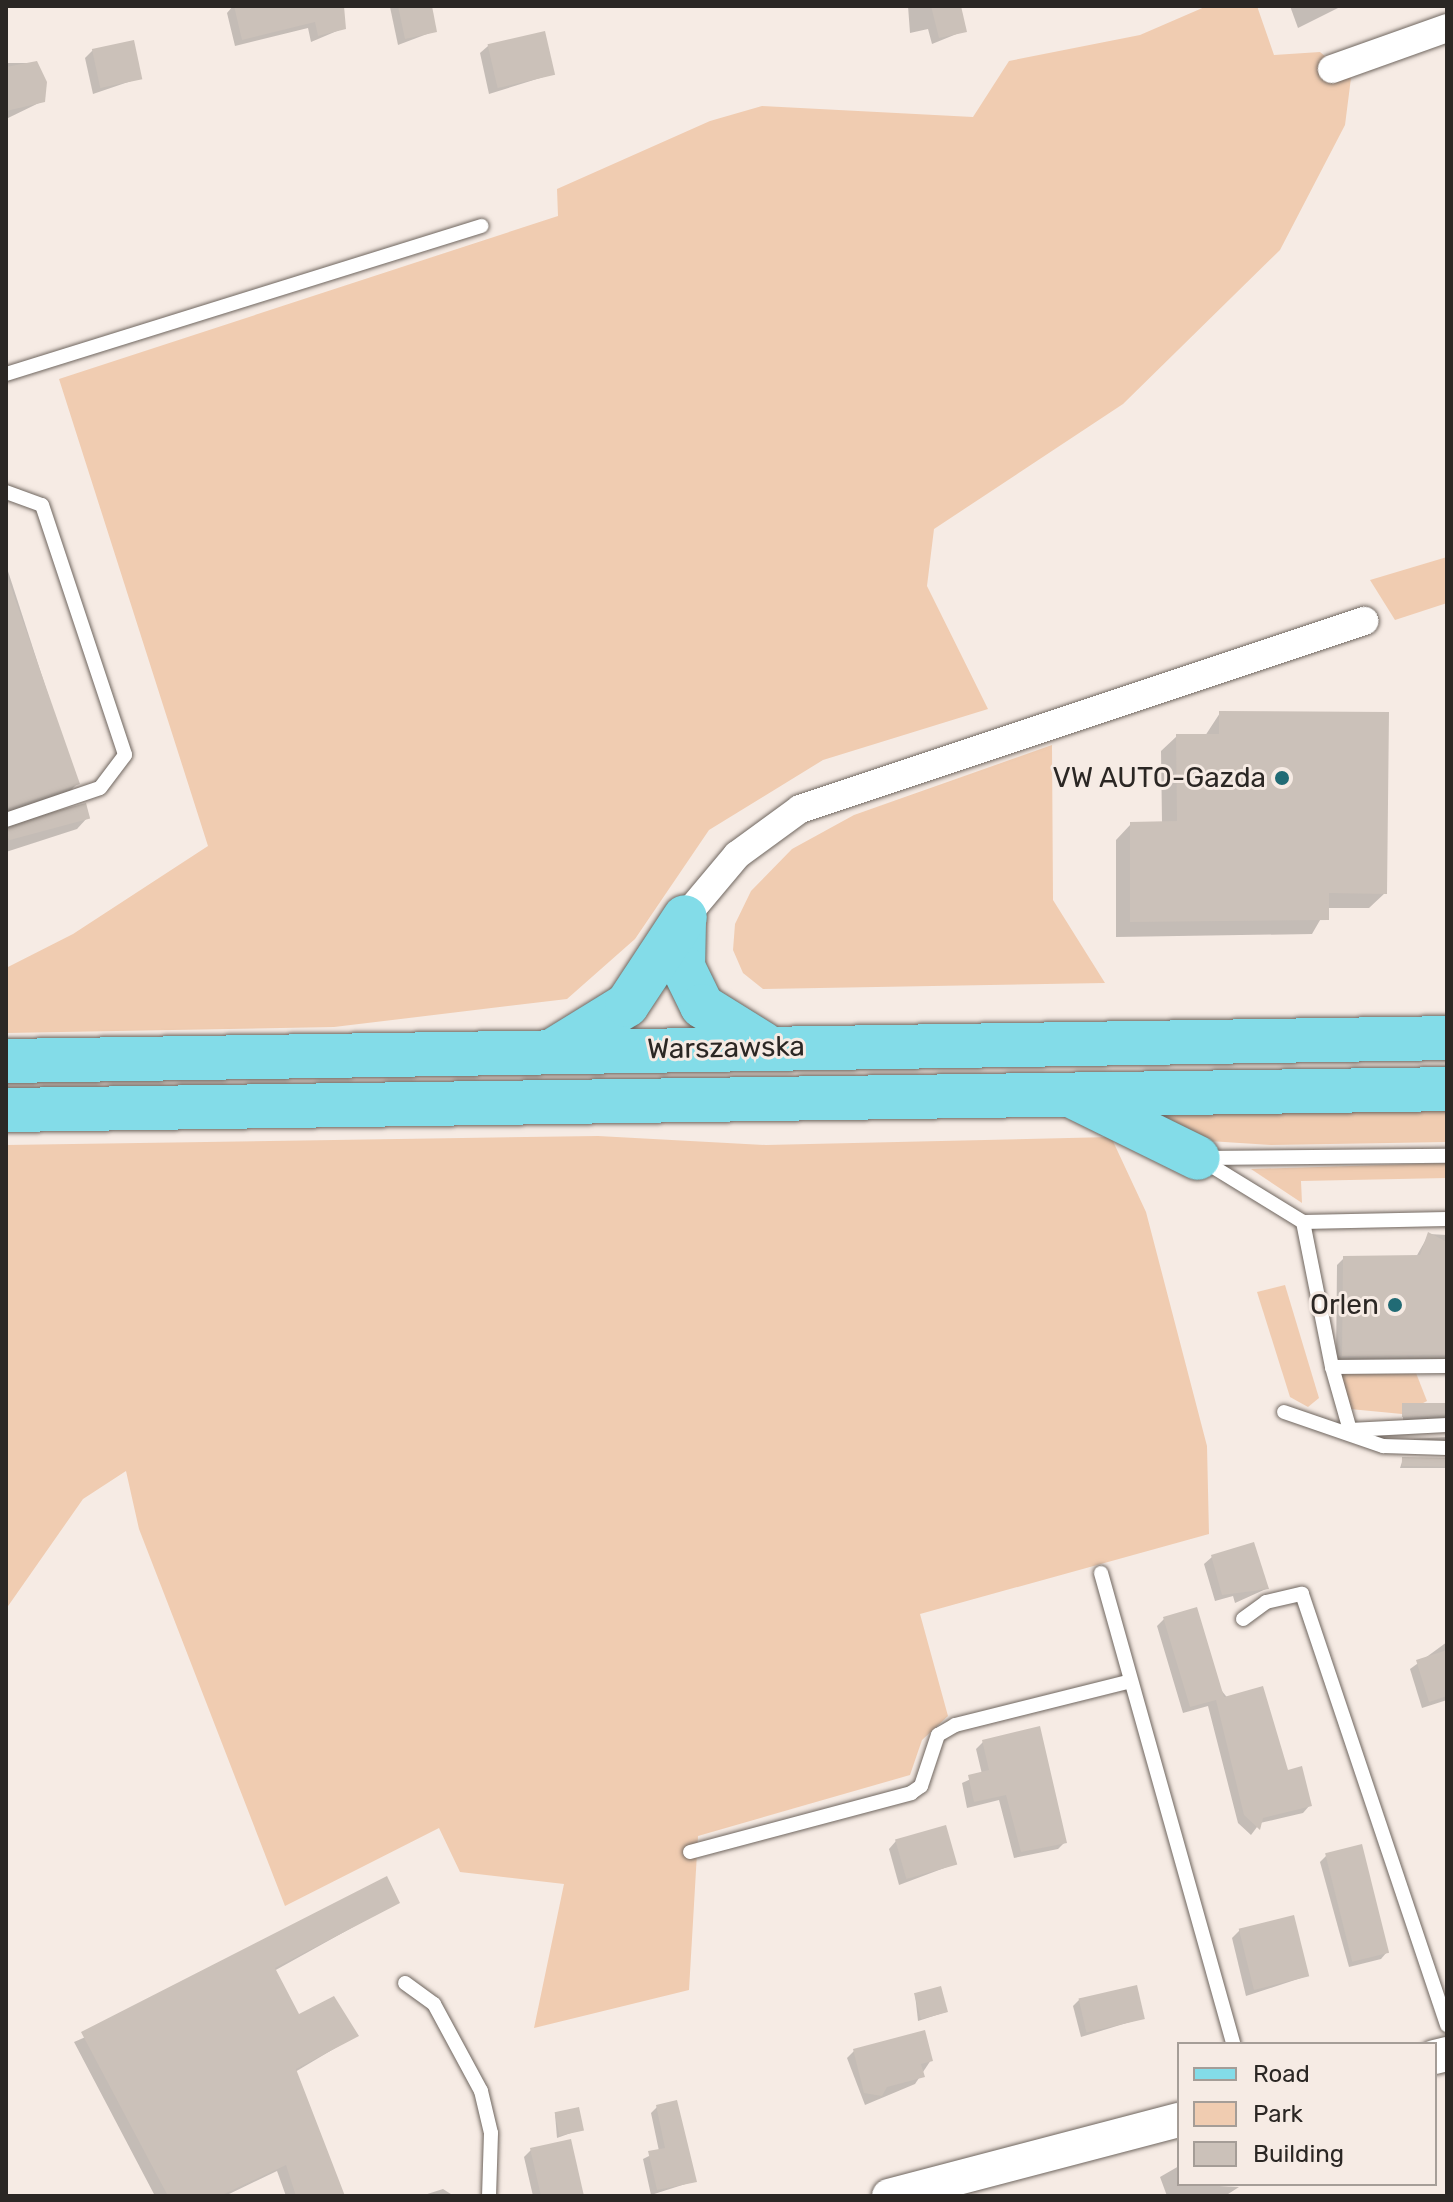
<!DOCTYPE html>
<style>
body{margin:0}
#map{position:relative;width:1453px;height:2202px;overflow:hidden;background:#f6ebe4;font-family:Rubik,sans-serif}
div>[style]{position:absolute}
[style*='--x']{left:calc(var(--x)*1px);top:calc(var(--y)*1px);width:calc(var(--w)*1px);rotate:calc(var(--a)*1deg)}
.green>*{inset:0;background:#f0ccb1}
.shadow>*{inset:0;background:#0003;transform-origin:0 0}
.building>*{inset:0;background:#cbc1b9;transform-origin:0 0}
.roads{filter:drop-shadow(0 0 2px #6f665f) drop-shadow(0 0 2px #6f665f)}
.service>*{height:14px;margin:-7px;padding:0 7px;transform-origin:7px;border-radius:7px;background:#fff}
.minor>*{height:28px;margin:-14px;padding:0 14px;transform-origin:14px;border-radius:14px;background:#fff}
.tertiary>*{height:34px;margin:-17px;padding:0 17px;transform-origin:17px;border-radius:17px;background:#fff}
.primary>*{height:44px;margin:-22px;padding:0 22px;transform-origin:22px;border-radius:22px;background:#83dce8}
.dots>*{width:22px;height:22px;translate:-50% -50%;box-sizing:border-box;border:4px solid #f6ebe4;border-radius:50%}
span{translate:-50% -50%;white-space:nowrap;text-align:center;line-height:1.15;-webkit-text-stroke:6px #f6ebe4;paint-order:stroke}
.poi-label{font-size:28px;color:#2b2724}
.right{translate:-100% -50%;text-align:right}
.street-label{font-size:28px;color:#2b2724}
.frame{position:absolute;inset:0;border:8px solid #2b2724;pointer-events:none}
.legend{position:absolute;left:1177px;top:2042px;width:260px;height:144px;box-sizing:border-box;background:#f6ebe4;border:2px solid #a59d97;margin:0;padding:10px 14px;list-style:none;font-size:24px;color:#2b2724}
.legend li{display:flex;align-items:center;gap:16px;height:40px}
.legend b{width:40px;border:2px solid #a59d97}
</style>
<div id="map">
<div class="green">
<i style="clip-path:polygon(1207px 6px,1257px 6px,1274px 55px,1320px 52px,1351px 78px,1345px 125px,1280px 250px,1123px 404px,934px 529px,927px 586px,988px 709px,823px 760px,709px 830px,635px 939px,567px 999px,334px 1027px,6px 1033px,6px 968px,73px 934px,208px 846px,59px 379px,558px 216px,557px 189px,710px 121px,762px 106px,973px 117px,1009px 61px,1140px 35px)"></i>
<i style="clip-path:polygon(1447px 557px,1447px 603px,1395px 620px,1370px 580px)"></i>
<i style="clip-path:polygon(1052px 745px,1053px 900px,1105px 983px,763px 989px,743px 973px,733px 950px,735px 924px,751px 891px,792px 849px,854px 815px)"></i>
<i style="clip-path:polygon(1447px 1106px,1447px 1142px,1271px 1145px,1209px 1141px,1139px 1107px)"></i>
<i style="clip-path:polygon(598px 1136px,766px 1145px,1111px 1137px,1146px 1212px,1207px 1446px,1209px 1534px,920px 1614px,948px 1716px,922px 1740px,910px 1775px,698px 1836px,689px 1990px,534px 2028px,564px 1884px,460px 1872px,439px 1828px,285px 1906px,139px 1529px,126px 1471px,83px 1499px,6px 1609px,6px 1145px)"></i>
<i style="clip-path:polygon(1447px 1163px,1447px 1178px,1301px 1181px,1302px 1203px,1251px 1169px)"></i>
<i style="clip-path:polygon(1285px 1285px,1319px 1398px,1308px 1407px,1290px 1397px,1257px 1292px)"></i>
<i style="clip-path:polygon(1416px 1373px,1427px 1401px,1402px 1414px,1350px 1409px,1340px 1374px)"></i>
</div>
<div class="shadow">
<i style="clip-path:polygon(233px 6px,338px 6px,344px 28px,311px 42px,308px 28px,235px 46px,227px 13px)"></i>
<i style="clip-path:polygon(430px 6px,435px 31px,398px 45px,390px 7px)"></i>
<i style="clip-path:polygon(908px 6px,959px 6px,964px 31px,932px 44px,928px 29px,910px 33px)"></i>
<i style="clip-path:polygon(1290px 6px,1342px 6px,1298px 28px)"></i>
<i style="clip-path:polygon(488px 46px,553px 74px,489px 94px,480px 53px)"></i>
<i style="clip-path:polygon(93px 50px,140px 78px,93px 94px,85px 58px)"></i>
<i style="clip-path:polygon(6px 63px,35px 63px,43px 101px,6px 119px)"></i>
<i style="clip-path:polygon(6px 565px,77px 784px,66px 795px,6px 816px)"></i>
<i style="clip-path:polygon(1220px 713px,1385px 893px,1369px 908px,1327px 908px,1312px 934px,1116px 937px,1116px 840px,1131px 824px,1162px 823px,1161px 751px,1177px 736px,1205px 736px)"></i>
<i style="clip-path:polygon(88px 817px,77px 829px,6px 852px,6px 830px)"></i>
<i style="clip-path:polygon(1429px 1234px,1447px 1235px,1447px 1361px,1336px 1363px,1337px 1265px,1344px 1258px,1416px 1257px)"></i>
<i style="left:1403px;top:1405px;width:44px;height:15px"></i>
<i style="clip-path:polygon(1447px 1437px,1447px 1441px,1411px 1439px,1412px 1439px)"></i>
<i style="clip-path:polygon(1447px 1458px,1447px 1468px,1400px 1468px,1403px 1459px)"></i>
<i style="clip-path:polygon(1212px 1557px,1266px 1589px,1235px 1603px,1233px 1596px,1215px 1601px,1204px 1564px)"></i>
<i style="clip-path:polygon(1164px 1619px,1287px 1772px,1310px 1805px,1303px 1813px,1260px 1823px,1251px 1835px,1238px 1823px,1208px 1706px,1183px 1713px,1157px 1626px)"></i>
<i style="clip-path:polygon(1447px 1642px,1447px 1700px,1422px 1708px,1410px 1669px)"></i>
<i style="clip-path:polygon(983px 1742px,1065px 1842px,1058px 1849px,1014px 1858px,999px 1800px,967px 1808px,962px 1783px,982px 1774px,976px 1749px)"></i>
<i style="clip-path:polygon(896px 1841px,955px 1864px,899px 1885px,889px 1849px)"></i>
<i style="clip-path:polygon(1326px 1856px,1387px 1952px,1381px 1959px,1349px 1967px,1320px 1862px)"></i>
<i style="clip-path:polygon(398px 1902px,274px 1971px,298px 2017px,357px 2035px,295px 2072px,342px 2196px,286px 2196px,277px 2171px,225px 2196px,155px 2196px,74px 2042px)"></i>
<i style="clip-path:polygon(1240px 1930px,1307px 1976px,1246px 1996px,1232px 1938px)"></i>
<i style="clip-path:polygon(915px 1994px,946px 2012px,918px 2021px)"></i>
<i style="clip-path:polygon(1079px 2000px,1143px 2018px,1081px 2037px,1073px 2006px)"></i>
<i style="clip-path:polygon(854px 2051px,931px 2060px,915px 2084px,865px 2105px,847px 2058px)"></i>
<i style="clip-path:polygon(657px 2107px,695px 2181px,651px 2195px,643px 2159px,659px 2151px,651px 2113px)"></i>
<i style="clip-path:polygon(555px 2114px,582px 2129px,557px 2138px)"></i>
<i style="clip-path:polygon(531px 2150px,582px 2196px,533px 2196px,524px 2157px)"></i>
<i style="clip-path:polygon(1179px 2166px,1179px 2184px,1239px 2187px,1225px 2196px,1167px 2196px,1160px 2177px)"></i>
<i style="clip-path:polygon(443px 2189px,454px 2196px,421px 2196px)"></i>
</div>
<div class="building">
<i style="clip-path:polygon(234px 6px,344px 6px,346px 29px,318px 36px,315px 22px,242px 40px)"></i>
<i style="clip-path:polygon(398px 6px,432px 6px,437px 32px,405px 39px)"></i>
<i style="clip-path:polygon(931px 6px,961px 6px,967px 32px,939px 38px)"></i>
<i style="left:545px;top:31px;width:45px;height:59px;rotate:77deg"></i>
<i style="left:134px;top:40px;width:40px;height:43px;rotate:78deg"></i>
<i style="clip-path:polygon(37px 61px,47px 82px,45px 102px,6px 111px,6px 67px)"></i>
<i style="clip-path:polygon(6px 573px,80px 784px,6px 809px)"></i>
<i style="clip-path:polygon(1219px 711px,1389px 712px,1387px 894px,1329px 893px,1329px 920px,1130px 922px,1130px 822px,1177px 821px,1176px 734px,1219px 734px)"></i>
<i style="left:86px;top:803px;width:16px;height:84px;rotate:75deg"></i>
<i style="clip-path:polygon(1428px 1232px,1447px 1242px,1447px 1355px,1342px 1356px,1343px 1256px,1420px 1255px)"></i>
<i style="clip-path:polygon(1402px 1403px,1447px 1403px,1447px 1415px,1402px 1417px)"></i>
<i style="left:1402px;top:1457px;width:45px;height:9px;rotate:1deg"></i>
<i style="clip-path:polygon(1254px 1542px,1269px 1589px,1222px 1595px,1211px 1555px)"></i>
<i style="clip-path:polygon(1197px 1607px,1224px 1697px,1263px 1686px,1288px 1770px,1302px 1766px,1312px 1806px,1263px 1818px,1260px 1830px,1244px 1815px,1216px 1700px,1190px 1707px,1163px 1617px)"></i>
<i style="clip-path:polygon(1447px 1650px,1447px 1696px,1429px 1702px,1416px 1660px)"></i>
<i style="clip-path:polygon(1040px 1726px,1067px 1843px,1021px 1852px,1006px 1795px,974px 1802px,968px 1775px,989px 1770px,982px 1740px)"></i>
<i style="left:946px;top:1825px;width:41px;height:53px;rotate:74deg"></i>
<i style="left:1362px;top:1844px;width:112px;height:38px;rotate:76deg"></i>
<i style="clip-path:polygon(387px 1876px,400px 1903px,275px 1968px,299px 2014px,334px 1996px,359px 2036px,296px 2069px,345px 2196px,296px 2196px,286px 2165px,220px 2196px,168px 2196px,81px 2032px)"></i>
<i style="left:1294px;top:1915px;width:63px;height:57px;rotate:76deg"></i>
<i style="left:1137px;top:1985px;width:35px;height:60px;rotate:77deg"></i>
<i style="left:941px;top:1986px;width:27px;height:28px;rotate:75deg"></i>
<i style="clip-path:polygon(925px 2030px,933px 2061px,921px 2064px,925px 2077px,887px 2087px,882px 2096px,864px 2093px,853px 2049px)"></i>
<i style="clip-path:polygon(677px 2100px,697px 2182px,657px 2190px,648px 2151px,665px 2148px,656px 2105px)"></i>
<i style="left:579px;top:2107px;width:24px;height:25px;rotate:78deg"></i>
<i style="clip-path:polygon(571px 2139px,584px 2196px,541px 2196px,530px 2148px)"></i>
</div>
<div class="roads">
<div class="service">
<i style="--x:6;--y:374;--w:498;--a:-17.3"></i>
<i style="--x:6;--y:492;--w:38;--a:20"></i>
<i style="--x:42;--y:505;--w:263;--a:71.6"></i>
<i style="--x:125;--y:755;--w:41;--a:127.1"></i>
<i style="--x:100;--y:788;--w:99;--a:161.2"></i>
<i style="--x:1203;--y:1158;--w:244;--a:-0.5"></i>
<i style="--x:1202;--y:1160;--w:119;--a:31.5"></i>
<i style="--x:1303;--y:1222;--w:144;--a:-1.2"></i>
<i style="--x:1303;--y:1222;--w:148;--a:78.7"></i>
<i style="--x:1332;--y:1367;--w:115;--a:-0.5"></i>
<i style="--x:1332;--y:1367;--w:66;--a:74.1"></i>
<i style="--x:1350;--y:1430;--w:97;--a:-3"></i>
<i style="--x:1284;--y:1412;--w:105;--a:19"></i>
<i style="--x:1383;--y:1446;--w:64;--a:1.8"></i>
<i style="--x:1101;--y:1573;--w:489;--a:74.3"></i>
<i style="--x:1243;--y:1619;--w:29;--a:-36"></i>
<i style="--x:1266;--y:1602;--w:37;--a:-13"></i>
<i style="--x:1302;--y:1594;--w:455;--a:71.4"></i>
<i style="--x:690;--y:1852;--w:229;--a:-14.9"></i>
<i style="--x:911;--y:1793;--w:12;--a:-35"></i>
<i style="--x:921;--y:1786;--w:54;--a:-71.6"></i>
<i style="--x:938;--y:1735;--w:20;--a:-30"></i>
<i style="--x:955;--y:1725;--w:181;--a:-14"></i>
<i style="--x:405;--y:1983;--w:36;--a:36"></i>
<i style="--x:434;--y:2004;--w:99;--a:61.6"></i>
<i style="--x:481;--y:2091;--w:43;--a:76.6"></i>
<i style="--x:491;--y:2133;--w:63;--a:91.8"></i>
</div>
<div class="minor">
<i style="--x:1332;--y:69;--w:122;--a:-19.6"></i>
<i style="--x:685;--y:917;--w:81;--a:-50"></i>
<i style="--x:737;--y:855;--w:78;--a:-36.1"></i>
<i style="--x:800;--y:809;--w:595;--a:-18.43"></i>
</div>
<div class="tertiary">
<i style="--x:1435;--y:2057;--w:12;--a:-14"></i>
<i style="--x:889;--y:2196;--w:300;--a:-14.7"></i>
</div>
<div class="primary">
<i style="--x:684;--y:921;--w:46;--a:91.2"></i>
<i style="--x:683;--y:967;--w:43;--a:64"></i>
<i style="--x:702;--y:1006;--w:72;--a:31.9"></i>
<i style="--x:557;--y:1048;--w:82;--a:-31.6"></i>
<i style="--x:627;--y:1005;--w:105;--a:-56.6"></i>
<i style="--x:6;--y:1061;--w:1441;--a:-0.91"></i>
<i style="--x:1072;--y:1096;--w:140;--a:26.2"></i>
<i style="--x:6;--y:1110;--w:1441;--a:-0.83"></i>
</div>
</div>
<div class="dots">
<i style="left:1282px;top:778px;background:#216b75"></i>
<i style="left:1395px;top:1305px;background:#216b75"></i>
</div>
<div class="poi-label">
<span class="right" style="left:1266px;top:778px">VW AUTO-Gazda</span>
<span class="right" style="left:1379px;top:1305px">Orlen</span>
</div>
<div class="street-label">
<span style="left:726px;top:1048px;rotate:-1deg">Warszawska</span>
</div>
<div class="frame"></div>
<ul class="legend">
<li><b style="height:10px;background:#83dce8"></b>Road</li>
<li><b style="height:22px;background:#f0ccb1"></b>Park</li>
<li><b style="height:22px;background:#cbc1b9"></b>Building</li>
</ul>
</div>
